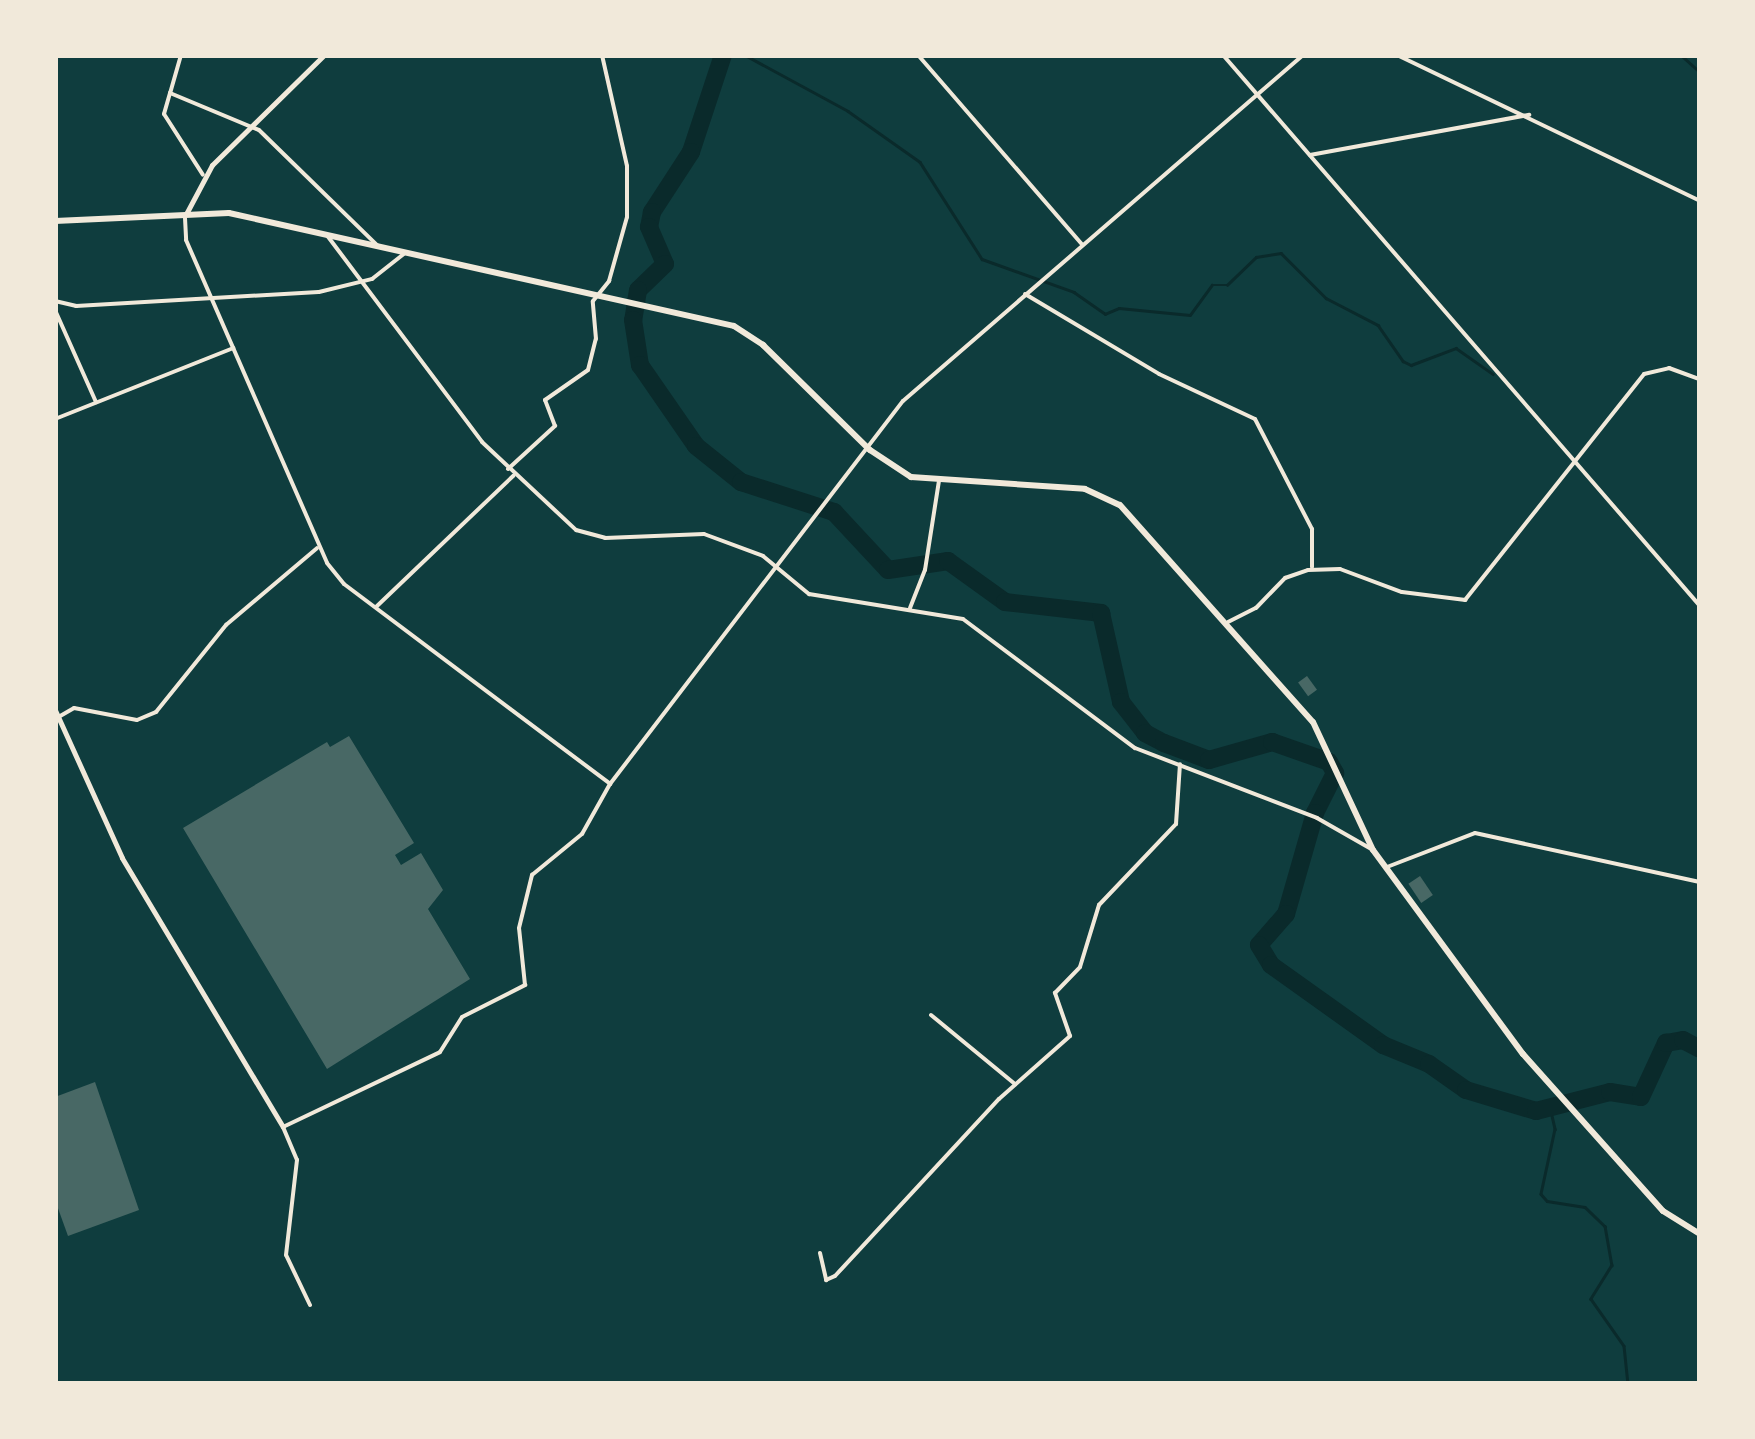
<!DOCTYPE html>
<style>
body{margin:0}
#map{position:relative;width:1755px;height:1439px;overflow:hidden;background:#0f3d3e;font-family:"Public Sans",sans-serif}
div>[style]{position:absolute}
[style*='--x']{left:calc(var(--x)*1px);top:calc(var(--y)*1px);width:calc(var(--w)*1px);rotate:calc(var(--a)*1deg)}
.stream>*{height:2.5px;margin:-1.25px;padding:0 1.25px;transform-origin:1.25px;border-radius:1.25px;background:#0a2a2b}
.river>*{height:18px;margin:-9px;padding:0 9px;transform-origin:9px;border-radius:9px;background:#0a2a2b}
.building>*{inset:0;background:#486865;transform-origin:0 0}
.minor>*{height:4px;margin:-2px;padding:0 2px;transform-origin:2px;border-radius:2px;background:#f1e9da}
.tertiary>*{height:5px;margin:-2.5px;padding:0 2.5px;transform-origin:2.5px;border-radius:2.5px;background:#f1e9da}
.secondary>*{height:6px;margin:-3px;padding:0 3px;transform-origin:3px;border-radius:3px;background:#f1e9da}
span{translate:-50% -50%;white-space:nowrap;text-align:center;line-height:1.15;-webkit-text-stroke:9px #f1e9da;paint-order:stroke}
.frame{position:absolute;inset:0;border:58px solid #f1e9da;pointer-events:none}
</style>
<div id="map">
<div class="stream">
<i style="--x:745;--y:55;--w:117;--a:28.5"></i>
<i style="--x:848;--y:111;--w:88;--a:35.3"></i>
<i style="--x:920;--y:162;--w:115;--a:57.4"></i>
<i style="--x:982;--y:259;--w:98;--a:19.7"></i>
<i style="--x:1074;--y:292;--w:38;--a:35"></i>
<i style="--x:1105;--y:314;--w:15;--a:-23"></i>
<i style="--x:1119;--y:308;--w:71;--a:5.6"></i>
<i style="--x:1190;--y:315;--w:37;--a:-54"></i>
<i style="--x:1212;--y:285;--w:15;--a:0"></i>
<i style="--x:1227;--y:285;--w:40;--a:-44"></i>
<i style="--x:1256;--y:257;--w:25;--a:-9"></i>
<i style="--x:1281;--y:253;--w:64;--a:45"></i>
<i style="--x:1326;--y:298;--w:59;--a:27.4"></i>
<i style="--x:1378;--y:325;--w:44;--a:55.2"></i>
<i style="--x:1403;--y:361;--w:9;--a:27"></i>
<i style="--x:1411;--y:365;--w:48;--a:-20.7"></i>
<i style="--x:1456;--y:348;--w:45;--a:35.1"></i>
<i style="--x:1574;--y:55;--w:30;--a:0"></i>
<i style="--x:1681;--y:55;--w:25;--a:42"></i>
<i style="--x:1550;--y:1107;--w:23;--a:77"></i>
<i style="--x:1555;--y:1129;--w:66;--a:102.2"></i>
<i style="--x:1541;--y:1194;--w:9;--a:49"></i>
<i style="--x:1547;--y:1201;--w:38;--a:9"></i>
<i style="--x:1585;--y:1207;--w:28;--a:44"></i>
<i style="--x:1605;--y:1226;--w:40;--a:80"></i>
<i style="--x:1612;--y:1265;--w:40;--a:122"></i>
<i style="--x:1591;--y:1299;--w:57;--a:54.9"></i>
<i style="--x:1624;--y:1346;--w:38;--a:84"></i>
</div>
<div class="river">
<i style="--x:723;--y:55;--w:102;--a:108.3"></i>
<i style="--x:691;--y:152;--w:72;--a:123"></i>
<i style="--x:652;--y:212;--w:15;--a:101"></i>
<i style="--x:649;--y:227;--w:40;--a:66.6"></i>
<i style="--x:665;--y:264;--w:37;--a:136"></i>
<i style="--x:638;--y:290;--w:30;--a:99"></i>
<i style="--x:633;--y:320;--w:46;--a:81.2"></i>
<i style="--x:640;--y:365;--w:98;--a:55.3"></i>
<i style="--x:696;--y:446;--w:58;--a:38.7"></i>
<i style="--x:741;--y:482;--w:98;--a:17.9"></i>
<i style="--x:834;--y:512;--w:79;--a:47"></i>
<i style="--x:888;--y:570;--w:61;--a:-8.5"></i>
<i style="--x:948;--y:561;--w:70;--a:35.7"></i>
<i style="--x:1005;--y:602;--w:97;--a:6.5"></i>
<i style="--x:1101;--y:613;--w:91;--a:77.3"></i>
<i style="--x:1121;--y:702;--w:39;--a:52"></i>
<i style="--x:1145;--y:733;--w:21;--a:28"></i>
<i style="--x:1164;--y:743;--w:48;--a:20.7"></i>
<i style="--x:1209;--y:760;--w:66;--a:-15.9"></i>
<i style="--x:1272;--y:742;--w:60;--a:19.3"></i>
<i style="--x:1329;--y:762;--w:13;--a:61"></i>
<i style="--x:1335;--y:773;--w:45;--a:116.6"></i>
<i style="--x:1315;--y:813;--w:105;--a:106"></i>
<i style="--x:1286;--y:914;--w:41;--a:131.1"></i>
<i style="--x:1259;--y:945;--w:23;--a:59"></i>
<i style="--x:1271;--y:965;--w:138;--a:35.5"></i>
<i style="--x:1383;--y:1045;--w:50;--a:22.4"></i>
<i style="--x:1429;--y:1064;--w:45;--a:35.1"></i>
<i style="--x:1466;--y:1090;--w:73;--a:16.7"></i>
<i style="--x:1536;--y:1111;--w:76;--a:-14.4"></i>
<i style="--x:1610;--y:1092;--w:31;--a:9"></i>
<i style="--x:1641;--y:1097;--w:60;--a:-65.2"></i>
<i style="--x:1666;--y:1043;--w:17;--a:-10"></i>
<i style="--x:1683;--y:1040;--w:19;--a:28"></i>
</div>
<div class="building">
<i style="left:1307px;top:676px;width:17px;height:11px;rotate:54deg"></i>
<i style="clip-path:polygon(349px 736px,414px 843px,395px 855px,401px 865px,421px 853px,443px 890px,428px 909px,470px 979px,327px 1069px,183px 828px,327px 742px,330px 747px)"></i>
<i style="left:1420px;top:876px;width:23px;height:14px;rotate:56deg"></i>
<i style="clip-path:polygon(95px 1082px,139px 1210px,68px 1236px,55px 1200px,55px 1097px)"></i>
</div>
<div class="minor">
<i style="--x:181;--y:55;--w:40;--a:106"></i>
<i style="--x:170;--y:93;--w:96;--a:22.6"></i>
<i style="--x:259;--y:130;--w:166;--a:44.3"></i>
<i style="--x:918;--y:55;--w:250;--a:49.1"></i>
<i style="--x:1223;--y:55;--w:729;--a:49.12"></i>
<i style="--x:1397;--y:55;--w:336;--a:25.7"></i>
<i style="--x:170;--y:93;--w:22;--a:106"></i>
<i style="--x:164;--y:114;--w:72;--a:57.4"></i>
<i style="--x:1310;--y:155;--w:223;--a:-10.4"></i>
<i style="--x:185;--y:218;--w:22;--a:87"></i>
<i style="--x:186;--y:240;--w:352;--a:66.4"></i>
<i style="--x:327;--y:563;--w:27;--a:51"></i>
<i style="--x:344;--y:584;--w:333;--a:36.9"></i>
<i style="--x:326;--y:234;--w:260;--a:53.1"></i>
<i style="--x:482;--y:442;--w:129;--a:43.1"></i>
<i style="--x:576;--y:530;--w:30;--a:15"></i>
<i style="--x:605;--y:538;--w:99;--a:-2.3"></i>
<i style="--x:704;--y:534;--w:63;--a:20.4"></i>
<i style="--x:763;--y:556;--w:60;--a:39.6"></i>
<i style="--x:809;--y:594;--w:156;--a:9.2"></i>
<i style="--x:963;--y:619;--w:215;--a:36.9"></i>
<i style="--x:1135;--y:748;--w:195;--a:21"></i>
<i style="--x:1317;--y:818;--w:64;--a:29.7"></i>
<i style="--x:1025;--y:294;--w:156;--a:30.8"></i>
<i style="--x:1159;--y:374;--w:106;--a:25.1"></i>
<i style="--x:1255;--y:419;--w:124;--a:62.6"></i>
<i style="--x:1312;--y:529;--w:38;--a:90"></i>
<i style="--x:55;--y:301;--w:22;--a:13"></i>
<i style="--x:76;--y:306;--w:243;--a:-3.3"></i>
<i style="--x:319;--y:292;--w:55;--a:-13.8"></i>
<i style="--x:372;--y:279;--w:42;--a:-38.2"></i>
<i style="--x:55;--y:310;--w:101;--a:66"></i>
<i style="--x:55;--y:419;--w:192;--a:-21.7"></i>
<i style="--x:508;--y:469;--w:64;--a:-42.5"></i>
<i style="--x:555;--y:426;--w:28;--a:-111"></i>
<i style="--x:545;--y:400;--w:52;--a:-34.9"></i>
<i style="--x:588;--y:370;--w:32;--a:-76"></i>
<i style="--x:596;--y:339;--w:38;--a:-95"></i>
<i style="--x:593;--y:301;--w:26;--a:-51"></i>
<i style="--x:609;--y:281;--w:66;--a:-74.3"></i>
<i style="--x:627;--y:217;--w:51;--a:-90"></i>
<i style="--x:627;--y:166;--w:114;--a:-102.7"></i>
<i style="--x:376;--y:607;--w:190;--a:-43.7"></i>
<i style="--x:910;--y:608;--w:41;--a:-68.5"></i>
<i style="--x:925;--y:570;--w:90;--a:-81.1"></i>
<i style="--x:1228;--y:622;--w:31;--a:-27"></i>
<i style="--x:1256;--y:608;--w:42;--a:-46"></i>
<i style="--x:1285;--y:578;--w:24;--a:-19"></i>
<i style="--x:1308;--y:570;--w:32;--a:-2"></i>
<i style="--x:1340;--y:569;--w:66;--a:20.4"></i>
<i style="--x:1402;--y:592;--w:64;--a:7.2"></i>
<i style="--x:1465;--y:600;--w:288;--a:-51.6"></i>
<i style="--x:1644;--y:374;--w:26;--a:-13"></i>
<i style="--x:1669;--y:368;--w:33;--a:20"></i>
<i style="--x:55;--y:719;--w:22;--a:-30"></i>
<i style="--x:74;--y:708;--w:64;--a:10.8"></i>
<i style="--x:137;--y:720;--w:21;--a:-23"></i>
<i style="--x:156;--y:712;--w:112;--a:-51.2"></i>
<i style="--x:226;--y:625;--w:119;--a:-40.2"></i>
<i style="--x:1387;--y:867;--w:94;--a:-21.1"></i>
<i style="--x:1475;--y:833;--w:230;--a:12.3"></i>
<i style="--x:931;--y:1015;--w:109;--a:39.4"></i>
<i style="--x:820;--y:1253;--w:28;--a:77"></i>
<i style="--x:826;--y:1280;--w:10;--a:-24"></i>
<i style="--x:835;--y:1276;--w:241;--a:-47.2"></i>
<i style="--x:999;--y:1099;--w:95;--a:-41.6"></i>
<i style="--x:1070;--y:1036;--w:46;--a:-109.2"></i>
<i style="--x:1055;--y:993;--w:36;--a:-46"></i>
<i style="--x:1080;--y:967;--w:65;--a:-73"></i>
<i style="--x:1099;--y:905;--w:112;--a:-46.5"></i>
<i style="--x:1176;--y:824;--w:60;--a:-86.2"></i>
<i style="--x:310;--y:1305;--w:55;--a:-115.6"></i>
<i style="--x:286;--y:1255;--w:96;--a:-83.4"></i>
<i style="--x:297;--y:1160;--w:36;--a:-113"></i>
<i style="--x:283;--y:1127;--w:174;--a:-25.5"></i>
<i style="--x:440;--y:1052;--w:41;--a:-57.8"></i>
<i style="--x:462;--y:1017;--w:71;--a:-26.9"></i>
<i style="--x:525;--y:985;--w:57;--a:-96"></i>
<i style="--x:519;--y:928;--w:55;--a:-76.2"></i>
<i style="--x:532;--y:875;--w:65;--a:-39.4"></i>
<i style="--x:582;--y:834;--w:57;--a:-60.8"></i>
<i style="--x:610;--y:784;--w:482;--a:-52.6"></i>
<i style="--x:903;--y:401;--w:529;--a:-40.86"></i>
</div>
<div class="tertiary">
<i style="--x:186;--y:214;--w:55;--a:-62"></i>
<i style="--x:212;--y:165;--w:157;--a:-44.5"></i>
<i style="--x:55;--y:710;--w:162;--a:65.6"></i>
<i style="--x:122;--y:858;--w:313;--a:59.1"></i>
</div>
<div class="secondary">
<i style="--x:55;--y:221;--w:174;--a:-2.6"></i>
<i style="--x:229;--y:213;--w:517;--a:12.61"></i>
<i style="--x:734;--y:326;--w:35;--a:33"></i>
<i style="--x:763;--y:345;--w:150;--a:44.5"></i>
<i style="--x:870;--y:450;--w:49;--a:33.4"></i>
<i style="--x:911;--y:477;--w:174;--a:3.9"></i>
<i style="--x:1085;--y:489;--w:38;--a:25"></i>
<i style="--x:1120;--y:505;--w:290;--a:48.4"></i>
<i style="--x:1313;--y:722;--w:141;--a:64.9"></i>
<i style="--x:1373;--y:850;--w:253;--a:53.7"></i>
<i style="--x:1523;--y:1054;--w:210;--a:48.3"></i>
<i style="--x:1663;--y:1211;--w:44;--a:31.9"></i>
</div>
<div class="frame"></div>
</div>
